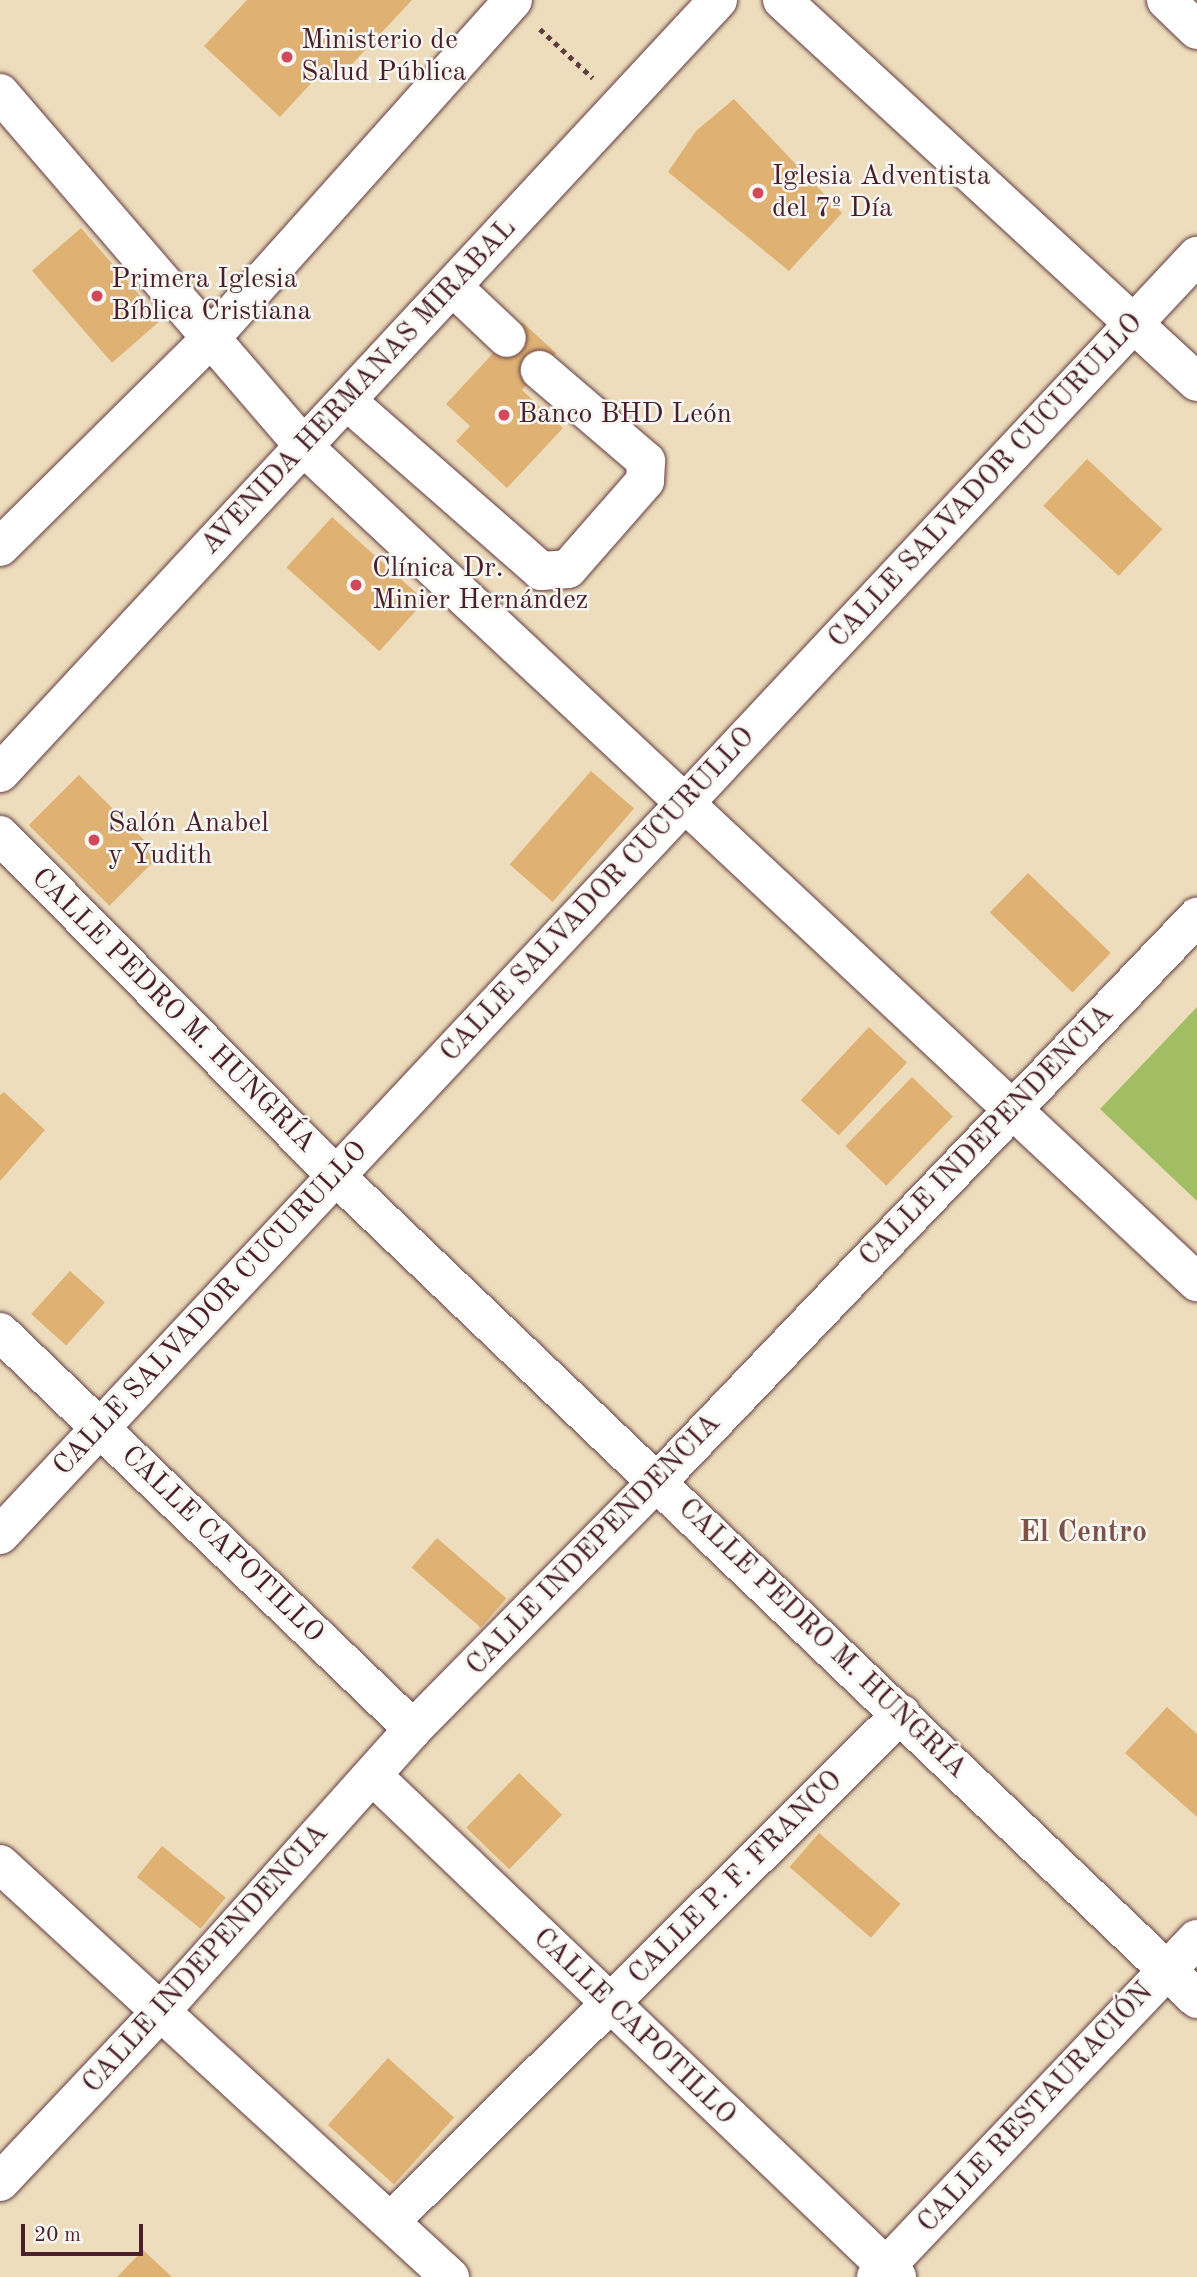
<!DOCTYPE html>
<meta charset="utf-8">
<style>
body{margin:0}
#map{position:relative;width:1197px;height:2277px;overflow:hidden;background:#eeddbc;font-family:"Old Standard TT",serif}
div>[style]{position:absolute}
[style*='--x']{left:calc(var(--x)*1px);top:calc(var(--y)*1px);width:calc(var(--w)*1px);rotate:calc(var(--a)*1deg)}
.green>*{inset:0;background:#a1be65}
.building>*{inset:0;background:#dfb274;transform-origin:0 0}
.path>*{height:4.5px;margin-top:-2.25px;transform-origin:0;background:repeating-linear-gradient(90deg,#633c41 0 5px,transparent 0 10px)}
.roads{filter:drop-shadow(0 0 2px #633c41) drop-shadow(0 0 2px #633c41)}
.minor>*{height:38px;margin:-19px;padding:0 19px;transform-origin:19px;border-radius:19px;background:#fff}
.major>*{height:38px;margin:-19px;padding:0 19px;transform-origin:19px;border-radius:19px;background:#fff}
.dots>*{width:19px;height:19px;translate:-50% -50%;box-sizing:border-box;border:4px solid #f6f6f2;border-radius:50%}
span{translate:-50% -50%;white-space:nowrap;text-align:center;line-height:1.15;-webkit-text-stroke:5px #f6f6f2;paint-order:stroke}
.poi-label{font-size:28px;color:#4a1f2b}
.left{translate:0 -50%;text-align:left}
.street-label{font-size:28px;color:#4a1f2b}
.neighbourhood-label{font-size:30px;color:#7e5245;font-weight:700}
.scale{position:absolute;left:21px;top:2224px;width:122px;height:32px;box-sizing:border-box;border:4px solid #4a1f2b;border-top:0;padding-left:9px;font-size:21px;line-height:24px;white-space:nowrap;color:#4a1f2b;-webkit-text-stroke:5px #f6f6f2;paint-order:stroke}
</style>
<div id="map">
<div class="green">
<i style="clip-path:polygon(1197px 1007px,1197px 1201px,1100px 1109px)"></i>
</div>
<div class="building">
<i style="clip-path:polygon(247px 0,412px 0,339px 78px,326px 67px,280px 117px,204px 46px)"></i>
<i style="clip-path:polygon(734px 99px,842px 213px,789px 271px,668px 172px,696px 131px)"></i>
<i style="left:81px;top:228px;width:122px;height:65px;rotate:49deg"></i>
<i style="clip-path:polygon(522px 322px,556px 353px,522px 390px,563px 428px,507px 488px,456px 441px,470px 426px,446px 404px)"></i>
<i style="left:1087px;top:459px;width:103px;height:64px;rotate:43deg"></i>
<i style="left:332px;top:517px;width:125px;height:68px;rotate:42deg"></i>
<i style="left:591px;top:771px;width:57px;height:124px;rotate:41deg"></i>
<i style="left:79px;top:775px;width:114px;height:71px;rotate:45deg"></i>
<i style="left:1028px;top:873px;width:115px;height:55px;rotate:44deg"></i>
<i style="left:869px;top:1027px;width:52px;height:100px;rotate:43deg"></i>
<i style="left:912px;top:1077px;width:57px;height:96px;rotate:44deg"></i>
<i style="clip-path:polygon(4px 1092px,45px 1130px,0 1181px,0 1095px)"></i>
<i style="left:70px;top:1271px;width:47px;height:58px;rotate:42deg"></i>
<i style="left:437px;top:1538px;width:92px;height:39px;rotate:41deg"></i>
<i style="clip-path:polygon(1167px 1707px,1197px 1734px,1197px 1817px,1125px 1753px)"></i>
<i style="left:519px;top:1773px;width:60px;height:76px;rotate:44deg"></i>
<i style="left:819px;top:1833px;width:108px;height:45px;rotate:41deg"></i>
<i style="left:162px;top:1846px;width:82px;height:40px;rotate:39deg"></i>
<i style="left:388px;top:2058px;width:89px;height:90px;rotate:42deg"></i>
<i style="clip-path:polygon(143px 2250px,172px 2277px,117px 2277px)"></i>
</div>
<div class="path">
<i style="--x:540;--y:29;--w:72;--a:42.8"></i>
</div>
<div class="roads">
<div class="minor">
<i style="--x:782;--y:0;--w:564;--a:42.63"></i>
<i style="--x:1166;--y:0;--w:43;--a:44.1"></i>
<i style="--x:0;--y:93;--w:467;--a:49.3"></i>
<i style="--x:304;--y:447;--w:1223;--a:43.08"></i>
<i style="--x:453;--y:287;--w:74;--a:43.4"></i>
<i style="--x:347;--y:401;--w:258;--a:41.2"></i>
<i style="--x:541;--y:571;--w:27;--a:-4"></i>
<i style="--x:568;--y:569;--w:117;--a:-48.8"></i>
<i style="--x:645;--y:481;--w:20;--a:-87"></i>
<i style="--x:646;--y:461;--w:140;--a:-139.4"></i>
<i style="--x:0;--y:835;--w:479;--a:45.4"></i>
<i style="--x:336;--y:1176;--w:1191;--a:43.71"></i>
<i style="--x:0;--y:1332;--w:573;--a:43.87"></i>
<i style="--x:0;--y:1535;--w:1752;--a:-46.9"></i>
<i style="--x:373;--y:1776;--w:725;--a:43.71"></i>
<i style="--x:0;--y:1864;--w:611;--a:42.55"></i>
<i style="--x:0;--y:2182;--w:233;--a:-46.7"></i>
<i style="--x:160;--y:2012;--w:380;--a:-48.2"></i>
<i style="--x:413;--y:1729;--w:347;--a:-45.4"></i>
<i style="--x:657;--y:1482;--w:782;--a:-46.3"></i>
<i style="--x:392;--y:2220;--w:718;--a:-44.83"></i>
<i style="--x:876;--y:2277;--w:466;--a:-46.5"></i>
</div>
<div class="major">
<i style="--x:0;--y:547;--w:297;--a:-44.7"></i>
<i style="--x:211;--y:338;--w:453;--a:-48.2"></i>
<i style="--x:0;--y:773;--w:1055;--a:-47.11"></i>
</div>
</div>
<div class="dots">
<i style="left:287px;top:57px;background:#d1495b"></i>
<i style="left:758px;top:193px;background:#d1495b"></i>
<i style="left:97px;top:296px;background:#d1495b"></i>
<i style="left:504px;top:415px;background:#d1495b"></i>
<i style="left:356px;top:585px;background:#d1495b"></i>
<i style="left:94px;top:840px;background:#d1495b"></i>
</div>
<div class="poi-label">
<span class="left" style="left:301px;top:57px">Ministerio de<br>Salud Pública</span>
<span class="left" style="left:772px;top:193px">Iglesia Adventista<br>del 7º Día</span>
<span class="left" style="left:111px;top:296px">Primera Iglesia<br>Bíblica Cristiana</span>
<span class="left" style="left:518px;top:415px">Banco BHD León</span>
<span class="left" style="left:372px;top:585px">Clínica Dr.<br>Minier Hernández</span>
<span class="left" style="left:108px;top:840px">Salón Anabel<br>y Yudith</span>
</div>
<div class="street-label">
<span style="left:359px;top:387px;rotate:-47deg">AVENIDA HERMANAS MIRABAL</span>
<span style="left:986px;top:481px;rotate:-47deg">CALLE SALVADOR CUCURULLO</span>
<span style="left:598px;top:895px;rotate:-47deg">CALLE SALVADOR CUCURULLO</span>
<span style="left:173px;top:1011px;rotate:45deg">CALLE PEDRO M. HUNGRÍA</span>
<span style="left:987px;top:1136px;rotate:-46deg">CALLE INDEPENDENCIA</span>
<span style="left:211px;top:1309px;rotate:-47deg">CALLE SALVADOR CUCURULLO</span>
<span style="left:222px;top:1545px;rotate:44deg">CALLE CAPOTILLO</span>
<span style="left:594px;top:1545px;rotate:-46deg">CALLE INDEPENDENCIA</span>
<span style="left:822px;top:1639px;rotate:44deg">CALLE PEDRO M. HUNGRÍA</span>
<span style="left:736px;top:1878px;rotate:-45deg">CALLE P. F. FRANCO</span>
<span style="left:206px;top:1959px;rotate:-48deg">CALLE INDEPENDENCIA</span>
<span style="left:634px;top:2027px;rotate:44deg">CALLE CAPOTILLO</span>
<span style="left:1036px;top:2108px;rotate:-47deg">CALLE RESTAURACIÓN</span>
</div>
<div class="neighbourhood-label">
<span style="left:1083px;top:1533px">El Centro</span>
</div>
<div class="scale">20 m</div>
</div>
